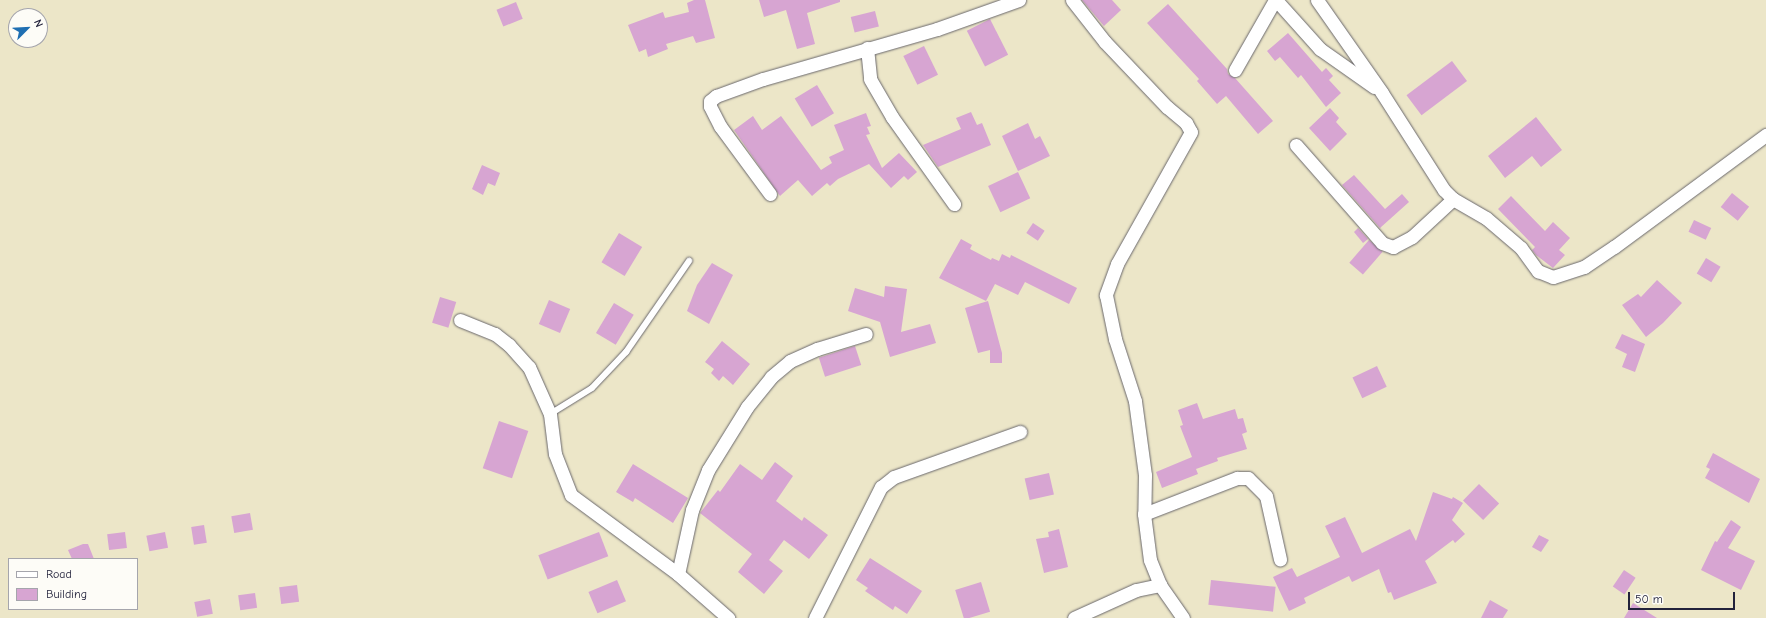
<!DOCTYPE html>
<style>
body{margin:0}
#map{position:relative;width:1766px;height:618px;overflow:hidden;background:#ece6c8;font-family:"Comic Neue",sans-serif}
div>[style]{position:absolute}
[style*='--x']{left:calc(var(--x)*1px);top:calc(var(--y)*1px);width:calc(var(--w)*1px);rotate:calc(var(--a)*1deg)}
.building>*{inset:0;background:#d7a5d2;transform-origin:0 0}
.roads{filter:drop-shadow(0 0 1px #69676c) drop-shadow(0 0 1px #69676c)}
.service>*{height:6px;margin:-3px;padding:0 3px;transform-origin:3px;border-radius:3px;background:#fff}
.minor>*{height:13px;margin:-6.5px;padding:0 6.5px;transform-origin:6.5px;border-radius:6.5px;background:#fff}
span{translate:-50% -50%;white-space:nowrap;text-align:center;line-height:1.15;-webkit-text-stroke:3.5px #fdfcf7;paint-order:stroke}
.legend{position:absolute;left:8px;top:558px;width:130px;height:52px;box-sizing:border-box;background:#fdfcf7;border:1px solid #a5a5ac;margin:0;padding:5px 7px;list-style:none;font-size:12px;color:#22223b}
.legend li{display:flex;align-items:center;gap:8px;height:20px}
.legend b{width:20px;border:1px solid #a5a5ac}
.north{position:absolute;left:8px;top:8px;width:40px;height:40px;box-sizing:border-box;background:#fdfcf7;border:1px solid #a5a5ac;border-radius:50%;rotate:66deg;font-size:11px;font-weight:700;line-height:16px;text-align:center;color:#22223b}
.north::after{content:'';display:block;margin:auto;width:14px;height:18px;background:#1f6fb2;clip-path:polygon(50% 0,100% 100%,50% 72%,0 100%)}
.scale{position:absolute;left:1628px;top:592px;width:107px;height:18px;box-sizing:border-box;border:2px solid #22223b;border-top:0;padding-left:5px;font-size:12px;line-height:14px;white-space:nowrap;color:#22223b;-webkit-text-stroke:3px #fdfcf7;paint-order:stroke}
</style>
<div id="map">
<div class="building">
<i style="clip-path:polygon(694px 0,705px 0,715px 38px,696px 43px,693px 36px,666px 44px,668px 49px,648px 57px,646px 49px,639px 52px,628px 25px,663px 12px,665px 18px,689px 12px,687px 3px)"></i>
<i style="clip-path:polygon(759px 0,840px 0,840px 2px,807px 13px,815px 44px,797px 49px,786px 10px,764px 17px)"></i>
<i style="clip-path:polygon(1082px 0,1112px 0,1121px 10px,1104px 26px)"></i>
<i style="left:516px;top:2px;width:18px;height:21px;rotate:68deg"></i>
<i style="clip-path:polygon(1168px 4px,1227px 69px,1228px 74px,1235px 78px,1273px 121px,1258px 134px,1226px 96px,1217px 104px,1197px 81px,1199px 79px,1147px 23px)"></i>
<i style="left:875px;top:11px;width:16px;height:25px;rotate:76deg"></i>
<i style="left:990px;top:19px;width:40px;height:26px;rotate:63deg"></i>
<i style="clip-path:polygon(1288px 33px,1322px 72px,1326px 68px,1333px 76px,1329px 80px,1341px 93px,1326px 107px,1301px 75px,1298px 78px,1280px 57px,1275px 61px,1267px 51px)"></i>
<i style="left:924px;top:46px;width:32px;height:23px;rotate:64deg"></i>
<i style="left:1452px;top:61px;width:25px;height:57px;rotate:53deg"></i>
<i style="left:817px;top:85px;width:33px;height:26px;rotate:59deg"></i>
<i style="clip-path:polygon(1330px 108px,1339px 118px,1336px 122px,1347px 134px,1330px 151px,1309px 128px)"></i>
<i style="clip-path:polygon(971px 112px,977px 125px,982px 123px,991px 145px,938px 167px,923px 145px,961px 129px,956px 118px)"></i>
<i style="clip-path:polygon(866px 113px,871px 126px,867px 127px,870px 134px,866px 135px,882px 168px,899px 153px,917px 172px,908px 180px,904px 176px,891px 188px,869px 164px,838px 179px,830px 186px,827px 183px,812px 196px,798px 180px,780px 196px,734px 130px,753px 116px,762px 130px,781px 116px,821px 170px,832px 163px,829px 157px,844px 150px,834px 125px)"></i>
<i style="clip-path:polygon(1536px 117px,1562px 150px,1541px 167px,1532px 156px,1505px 178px,1488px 156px)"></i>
<i style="clip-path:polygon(1028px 123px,1035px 139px,1040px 136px,1050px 156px,1018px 171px,1002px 136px)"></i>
<i style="clip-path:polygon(482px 165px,500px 173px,495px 186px,488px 183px,483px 195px,472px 189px)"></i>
<i style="left:1018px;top:172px;width:29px;height:33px;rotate:65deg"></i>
<i style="clip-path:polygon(1354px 175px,1385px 209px,1402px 194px,1409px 202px,1380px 228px,1342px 185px)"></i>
<i style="left:1732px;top:193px;width:22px;height:18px;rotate:39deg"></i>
<i style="clip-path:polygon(1511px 196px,1545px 231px,1553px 222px,1570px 238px,1559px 250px,1565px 255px,1553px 268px,1536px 255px,1532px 250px,1535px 247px,1498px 209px)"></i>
<i style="left:1694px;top:220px;width:19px;height:13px;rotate:25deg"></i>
<i style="left:1033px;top:223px;width:14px;height:12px;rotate:34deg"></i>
<i style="clip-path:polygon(1358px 228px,1368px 239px,1363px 243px,1354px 232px)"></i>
<i style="left:619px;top:233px;width:27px;height:34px;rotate:31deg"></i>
<i style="clip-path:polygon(961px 239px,972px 245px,970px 249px,991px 260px,992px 258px,999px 261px,1002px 254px,1010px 258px,1011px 255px,1077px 288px,1069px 304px,1025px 282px,1018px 295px,995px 284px,986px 301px,939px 278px)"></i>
<i style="left:1369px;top:240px;width:18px;height:30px;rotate:41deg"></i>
<i style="left:1706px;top:258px;width:17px;height:18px;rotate:31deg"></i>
<i style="clip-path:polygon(712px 263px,733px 275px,709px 324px,687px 311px,697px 285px)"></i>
<i style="clip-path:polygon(1657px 280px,1682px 303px,1663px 323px,1646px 337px,1622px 305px,1638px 294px,1641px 297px)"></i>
<i style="clip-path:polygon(885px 286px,907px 289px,901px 332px,930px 324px,936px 343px,890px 357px,880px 322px,848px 311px,855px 288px,884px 297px)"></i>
<i style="left:440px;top:297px;width:17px;height:27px;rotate:17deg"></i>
<i style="left:549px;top:300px;width:23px;height:26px;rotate:23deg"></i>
<i style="clip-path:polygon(988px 301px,1002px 353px,1002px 363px,990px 363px,990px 350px,978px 353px,965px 308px)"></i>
<i style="left:614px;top:303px;width:23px;height:35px;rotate:31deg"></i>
<i style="clip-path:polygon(1622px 334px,1645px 344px,1635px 372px,1622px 367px,1627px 354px,1615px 348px)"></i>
<i style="clip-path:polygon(722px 341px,750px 364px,733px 385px,723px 376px,719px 381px,711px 373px,714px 369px,705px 362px)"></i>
<i style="left:855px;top:346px;width:20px;height:38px;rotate:72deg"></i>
<i style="left:1377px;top:366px;width:23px;height:27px;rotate:65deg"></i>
<i style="clip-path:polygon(1197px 403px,1203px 419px,1235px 409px,1238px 419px,1243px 418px,1247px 432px,1242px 434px,1247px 449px,1217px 458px,1218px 461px,1196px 469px,1198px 474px,1162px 488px,1156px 472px,1192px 457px,1180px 426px,1183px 425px,1178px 410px)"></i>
<i style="left:499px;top:421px;width:31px;height:50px;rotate:19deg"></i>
<i style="clip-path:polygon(1713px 453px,1760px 479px,1749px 503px,1705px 478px,1710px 469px,1706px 467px)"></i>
<i style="clip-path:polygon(775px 462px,793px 476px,776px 501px,802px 521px,804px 517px,828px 535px,809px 559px,784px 540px,769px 560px,783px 571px,764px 594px,738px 572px,752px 554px,700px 513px,718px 490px,720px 492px,740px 464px,762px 480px)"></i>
<i style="clip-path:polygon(633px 464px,688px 498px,673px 523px,635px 498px,633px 502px,616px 492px)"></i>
<i style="left:1049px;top:473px;width:22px;height:25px;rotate:77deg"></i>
<i style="left:1479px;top:484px;width:28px;height:23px;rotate:44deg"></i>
<i style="clip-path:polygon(1433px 492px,1452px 499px,1453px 497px,1463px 503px,1452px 520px,1465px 534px,1455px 543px,1453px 540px,1425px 561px,1437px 583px,1394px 600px,1391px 592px,1388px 593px,1379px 569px,1352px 582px,1349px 576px,1304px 598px,1306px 603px,1289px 611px,1273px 577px,1292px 568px,1297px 577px,1340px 557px,1325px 526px,1345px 517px,1362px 553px,1410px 529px,1416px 541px)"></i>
<i style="left:250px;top:513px;width:17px;height:19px;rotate:80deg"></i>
<i style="clip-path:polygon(1731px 520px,1741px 527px,1728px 548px,1755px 561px,1741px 590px,1701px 570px,1715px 541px,1717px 542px)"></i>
<i style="left:204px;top:525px;width:18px;height:13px;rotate:81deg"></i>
<i style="clip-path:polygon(1059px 529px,1068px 567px,1044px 573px,1036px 539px,1049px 537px,1048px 532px)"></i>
<i style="left:125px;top:532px;width:16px;height:18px;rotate:83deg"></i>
<i style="left:165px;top:532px;width:16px;height:19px;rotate:79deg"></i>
<i style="left:599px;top:532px;width:26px;height:65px;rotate:69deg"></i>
<i style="clip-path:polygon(1539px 535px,1549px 540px,1541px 552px,1532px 547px)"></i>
<i style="clip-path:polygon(83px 544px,88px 544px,94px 559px,72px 559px,68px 550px)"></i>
<i style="clip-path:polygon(870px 558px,922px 591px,907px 614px,895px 606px,893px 610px,865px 591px,868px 588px,856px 580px)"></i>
<i style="left:1624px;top:570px;width:14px;height:20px;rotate:34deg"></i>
<i style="left:617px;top:580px;width:23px;height:31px;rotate:67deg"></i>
<i style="left:1211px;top:580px;width:65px;height:25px;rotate:6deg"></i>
<i style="left:981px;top:582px;width:31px;height:27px;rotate:73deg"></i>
<i style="left:297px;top:585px;width:17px;height:18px;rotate:83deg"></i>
<i style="left:255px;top:593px;width:15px;height:17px;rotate:82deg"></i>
<i style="left:210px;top:599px;width:15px;height:16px;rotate:79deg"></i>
<i style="clip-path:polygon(1490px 600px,1508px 610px,1503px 618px,1481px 618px)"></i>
<i style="clip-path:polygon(1633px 603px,1657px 618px,1624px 618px)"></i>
</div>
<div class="roads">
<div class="service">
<i style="--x:550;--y:414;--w:49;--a:-31.8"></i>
<i style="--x:592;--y:388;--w:50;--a:-46.6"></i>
<i style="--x:626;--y:352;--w:111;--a:-55.3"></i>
</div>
<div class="minor">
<i style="--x:1072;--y:0;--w:53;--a:51.8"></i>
<i style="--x:1105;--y:42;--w:90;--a:46.4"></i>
<i style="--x:1167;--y:107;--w:25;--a:40"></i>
<i style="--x:1186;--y:123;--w:10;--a:61"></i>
<i style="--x:1191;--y:132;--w:151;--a:119.3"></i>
<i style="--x:1117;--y:264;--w:33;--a:110"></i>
<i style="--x:1106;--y:295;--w:45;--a:78.4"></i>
<i style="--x:1115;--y:339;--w:65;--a:72.1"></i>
<i style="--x:1135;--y:401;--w:75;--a:82.3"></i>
<i style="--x:1145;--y:475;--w:39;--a:91"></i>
<i style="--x:1144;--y:514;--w:46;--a:82.6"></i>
<i style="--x:1150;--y:560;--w:27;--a:68"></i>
<i style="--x:1160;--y:585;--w:40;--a:55.1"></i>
<i style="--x:1276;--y:0;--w:66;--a:48.1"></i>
<i style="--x:1320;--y:49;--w:66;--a:35.1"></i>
<i style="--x:1317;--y:0;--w:113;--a:55"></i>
<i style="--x:1382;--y:93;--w:115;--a:57.4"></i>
<i style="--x:1444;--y:190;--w:13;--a:45"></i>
<i style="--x:1453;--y:199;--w:38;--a:30"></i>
<i style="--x:1486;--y:218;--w:46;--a:40.6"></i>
<i style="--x:1521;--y:248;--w:29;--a:54"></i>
<i style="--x:1538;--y:271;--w:16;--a:22"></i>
<i style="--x:1553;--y:277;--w:33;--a:-18"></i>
<i style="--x:1584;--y:267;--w:36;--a:-34"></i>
<i style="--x:1614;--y:247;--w:189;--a:-36.4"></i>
<i style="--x:867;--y:48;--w:31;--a:84"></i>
<i style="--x:870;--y:79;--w:44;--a:59.9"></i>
<i style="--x:892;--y:117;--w:107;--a:54.5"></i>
<i style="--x:1235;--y:70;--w:81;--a:-60.3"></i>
<i style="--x:1296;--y:145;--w:130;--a:48.7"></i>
<i style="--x:1382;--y:243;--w:12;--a:20"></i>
<i style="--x:1393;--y:247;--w:21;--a:-28"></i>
<i style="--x:1412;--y:237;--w:56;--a:-42.8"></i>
<i style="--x:770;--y:194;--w:84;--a:-126.3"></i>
<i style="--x:720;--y:126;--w:22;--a:-117"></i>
<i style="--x:710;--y:106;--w:5;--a:-90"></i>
<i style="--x:710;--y:101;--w:8;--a:-40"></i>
<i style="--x:716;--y:96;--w:50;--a:-19.9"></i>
<i style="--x:763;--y:79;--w:181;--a:-16"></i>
<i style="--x:937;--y:29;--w:87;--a:-19.5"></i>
<i style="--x:460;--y:320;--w:38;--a:22"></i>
<i style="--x:495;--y:334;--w:18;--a:38"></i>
<i style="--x:509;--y:345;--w:30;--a:48"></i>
<i style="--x:529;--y:367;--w:51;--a:65.9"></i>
<i style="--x:550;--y:414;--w:40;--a:82.9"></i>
<i style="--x:555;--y:454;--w:44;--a:68.7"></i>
<i style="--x:571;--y:495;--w:133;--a:36.4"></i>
<i style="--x:678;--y:574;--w:67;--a:41.3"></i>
<i style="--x:1144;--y:514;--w:100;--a:-21.2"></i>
<i style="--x:1237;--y:478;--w:11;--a:0"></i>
<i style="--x:1248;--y:478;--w:25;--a:45"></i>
<i style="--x:1266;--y:496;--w:65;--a:77.5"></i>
<i style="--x:678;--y:574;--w:66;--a:-77.7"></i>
<i style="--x:692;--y:510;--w:43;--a:-68.2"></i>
<i style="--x:708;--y:470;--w:74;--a:-58.2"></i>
<i style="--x:747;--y:407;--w:38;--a:-51"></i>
<i style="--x:771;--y:377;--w:25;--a:-40"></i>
<i style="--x:790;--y:361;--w:30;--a:-24"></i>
<i style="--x:817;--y:349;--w:51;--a:-17"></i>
<i style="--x:815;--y:618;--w:147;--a:-63.3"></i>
<i style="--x:881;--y:487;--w:16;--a:-38"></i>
<i style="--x:894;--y:477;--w:134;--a:-19.7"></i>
<i style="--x:1074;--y:618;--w:68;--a:-24.3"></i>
<i style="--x:1136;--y:590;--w:25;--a:-12"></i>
</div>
</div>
<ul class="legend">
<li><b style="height:5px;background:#fff"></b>Road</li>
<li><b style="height:11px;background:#d7a5d2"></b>Building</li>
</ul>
<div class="north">N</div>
<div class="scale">50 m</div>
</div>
